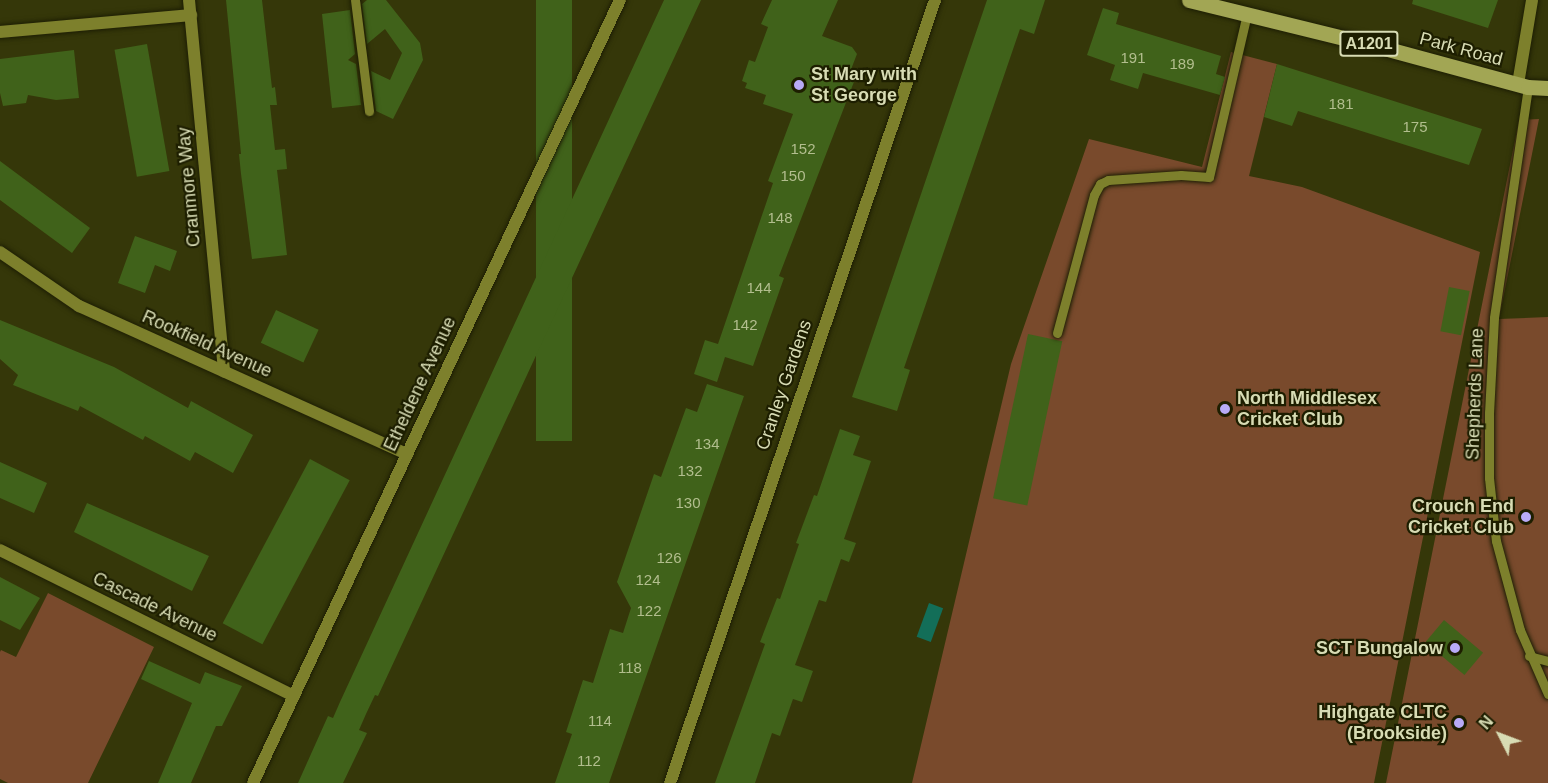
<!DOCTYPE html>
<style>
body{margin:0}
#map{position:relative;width:1548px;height:783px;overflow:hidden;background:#353709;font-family:Arial,sans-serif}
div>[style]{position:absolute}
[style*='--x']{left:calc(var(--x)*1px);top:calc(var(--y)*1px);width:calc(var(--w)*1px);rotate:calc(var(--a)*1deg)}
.green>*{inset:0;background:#794a2c}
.water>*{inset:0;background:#136e58;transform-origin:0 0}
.building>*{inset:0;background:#40621a;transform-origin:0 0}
.roads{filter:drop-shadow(0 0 2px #1d1e04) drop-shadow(0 0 2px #1d1e04)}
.service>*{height:9px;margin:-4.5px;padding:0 4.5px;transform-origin:4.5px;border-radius:4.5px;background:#7d802c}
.minor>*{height:12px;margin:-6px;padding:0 6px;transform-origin:6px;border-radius:6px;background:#7d802c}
.tertiary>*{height:12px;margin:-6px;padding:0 6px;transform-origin:6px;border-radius:6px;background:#7d802c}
.primary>*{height:15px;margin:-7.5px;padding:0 7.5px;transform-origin:7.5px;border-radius:7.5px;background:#a2a654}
.dots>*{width:16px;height:16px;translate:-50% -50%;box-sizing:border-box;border:3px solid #1d1e00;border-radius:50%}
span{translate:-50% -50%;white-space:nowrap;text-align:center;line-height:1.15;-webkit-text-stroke:4.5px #1d1e00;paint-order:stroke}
.number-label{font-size:15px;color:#b2be8e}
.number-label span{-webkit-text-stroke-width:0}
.shield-label span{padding:2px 4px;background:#1d1e00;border:2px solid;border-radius:4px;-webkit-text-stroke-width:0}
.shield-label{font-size:16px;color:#d8dcb4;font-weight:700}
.street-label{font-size:18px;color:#d8dcb4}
.poi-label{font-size:18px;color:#d8dcb4;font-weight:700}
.left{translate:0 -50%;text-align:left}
.right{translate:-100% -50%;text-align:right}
.north{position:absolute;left:1470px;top:705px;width:60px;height:60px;-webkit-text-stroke:4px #1d1e00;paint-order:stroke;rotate:312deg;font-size:16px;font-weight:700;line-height:24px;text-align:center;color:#d8dcb4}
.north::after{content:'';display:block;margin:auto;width:21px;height:27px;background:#d8dcb4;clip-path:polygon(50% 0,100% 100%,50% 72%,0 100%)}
</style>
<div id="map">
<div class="green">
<i style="clip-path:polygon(1231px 52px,1277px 64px,1249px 176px,1302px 187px,1480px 252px,1374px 783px,912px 783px,1011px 364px,1089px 139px,1202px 167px)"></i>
<i style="clip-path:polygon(1539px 119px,1499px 319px,1548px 317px,1548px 783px,1386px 783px,1519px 120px)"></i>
<i style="clip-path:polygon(48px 593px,154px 647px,88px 783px,8px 783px,0 779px,0 652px,1px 650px,16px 657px)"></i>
</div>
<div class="water">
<i style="left:929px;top:603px;width:15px;height:36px;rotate:20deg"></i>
</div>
<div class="building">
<i style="clip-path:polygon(226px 0,262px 0,272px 88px,275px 87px,277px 105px,270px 105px,275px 150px,285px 149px,287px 169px,277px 170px,287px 255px,252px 259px,241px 174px,239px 154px,241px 154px)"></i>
<i style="clip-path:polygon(367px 0,386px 0,420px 43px,423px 60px,393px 119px,376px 111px,371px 71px,390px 80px,402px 53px,385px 29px,367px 44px,362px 4px)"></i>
<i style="left:536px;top:0;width:36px;height:441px"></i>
<i style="clip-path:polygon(664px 0,701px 0,378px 696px,375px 695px,366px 714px,359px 730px,367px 733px,343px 783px,298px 783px,328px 716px,333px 718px,340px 702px)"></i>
<i style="clip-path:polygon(772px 0,838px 0,822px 36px,852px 47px,857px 54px,850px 72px,857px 74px,779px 276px,784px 278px,753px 366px,725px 357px,717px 382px,694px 374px,705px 340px,718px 344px,773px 183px,768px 181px,793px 114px,763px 104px,766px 95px,745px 88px,747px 83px,742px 81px,749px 60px,755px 62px,768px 27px,761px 24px)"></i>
<i style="clip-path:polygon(987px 0,1045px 0,1034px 34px,1020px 29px,904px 368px,910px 370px,897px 411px,852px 397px)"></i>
<i style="clip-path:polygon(1413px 0,1498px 0,1488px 28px,1412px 4px)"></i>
<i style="clip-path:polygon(1103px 8px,1119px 13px,1116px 24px,1221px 56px,1216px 74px,1225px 77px,1220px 95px,1143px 73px,1138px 89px,1110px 80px,1115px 65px,1087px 55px)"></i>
<i style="clip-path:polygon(350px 10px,355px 54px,348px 60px,356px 64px,361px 105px,332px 108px,322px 14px)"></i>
<i style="left:147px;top:44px;width:129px;height:33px;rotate:80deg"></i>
<i style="clip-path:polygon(74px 50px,79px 98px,56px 100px,28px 95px,26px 103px,3px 106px,0 93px,0 59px)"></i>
<i style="clip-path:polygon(1277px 64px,1482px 129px,1469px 165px,1298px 111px,1292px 126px,1264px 117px)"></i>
<i style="clip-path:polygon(0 161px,90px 228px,72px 253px,0 200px)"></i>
<i style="clip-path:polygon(135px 236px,177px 251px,170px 271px,155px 265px,145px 293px,118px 283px)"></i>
<i style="left:1449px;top:287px;width:21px;height:45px;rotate:11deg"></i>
<i style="left:276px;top:310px;width:47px;height:36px;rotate:25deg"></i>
<i style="clip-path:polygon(0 320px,114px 367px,188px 408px,191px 401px,253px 435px,233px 473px,195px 452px,190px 461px,145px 436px,143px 440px,80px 406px,78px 411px,13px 385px,18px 375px,0 359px)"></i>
<i style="left:1028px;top:334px;width:35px;height:168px;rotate:12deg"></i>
<i style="clip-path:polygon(707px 384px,744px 396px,609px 783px,555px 783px,572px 734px,566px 732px,583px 680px,593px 683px,610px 629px,623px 633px,631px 608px,617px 582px,654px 474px,661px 477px,686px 408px,697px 412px)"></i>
<i style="clip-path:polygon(840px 429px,860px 436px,853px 455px,871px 461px,844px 539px,856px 543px,849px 562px,841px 559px,826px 602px,819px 600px,795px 665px,813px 671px,802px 702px,793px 699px,780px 736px,772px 733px,755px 783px,715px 783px,765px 644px,760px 642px,777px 598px,780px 599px,799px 544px,796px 543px,814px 495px,817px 496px)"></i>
<i style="left:310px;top:459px;width:45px;height:186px;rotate:28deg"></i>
<i style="clip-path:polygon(0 462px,47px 483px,34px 513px,0 498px)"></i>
<i style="clip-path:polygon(87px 503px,209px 556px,192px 591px,74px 532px)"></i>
<i style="clip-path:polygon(0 577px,40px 598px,20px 630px,0 620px)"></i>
<i style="left:1444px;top:620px;width:51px;height:29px;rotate:40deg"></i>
<i style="clip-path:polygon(149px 661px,200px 684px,205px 672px,242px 686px,222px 726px,216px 726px,191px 783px,158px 783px,192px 703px,141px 679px)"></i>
</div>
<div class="roads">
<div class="service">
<i style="--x:355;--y:0;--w:112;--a:82.8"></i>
<i style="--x:1528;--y:87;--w:233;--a:98.4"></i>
<i style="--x:1494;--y:318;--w:95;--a:93"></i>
<i style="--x:1489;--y:413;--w:65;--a:90"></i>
<i style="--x:1489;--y:478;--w:63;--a:83.7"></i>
<i style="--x:1496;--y:541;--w:92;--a:74.9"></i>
<i style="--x:1520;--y:630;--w:70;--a:66.4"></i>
<i style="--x:1057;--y:333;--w:143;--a:-75"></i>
<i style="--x:1094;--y:195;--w:13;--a:-61"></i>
<i style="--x:1100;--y:184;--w:9;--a:-27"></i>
<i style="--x:1108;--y:180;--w:73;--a:-3.9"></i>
<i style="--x:1181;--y:175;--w:28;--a:4"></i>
<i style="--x:1209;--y:177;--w:167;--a:-76.9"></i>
<i style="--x:1529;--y:656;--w:20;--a:15"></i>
</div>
<div class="minor">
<i style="--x:189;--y:0;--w:373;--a:84.6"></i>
<i style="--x:0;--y:32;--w:192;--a:-5.1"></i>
<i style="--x:1518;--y:84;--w:85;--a:-80.5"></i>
<i style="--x:0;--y:252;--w:96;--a:34.4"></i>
<i style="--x:79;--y:306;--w:360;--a:24.3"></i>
<i style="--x:0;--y:550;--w:328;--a:26.4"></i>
<i style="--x:253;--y:783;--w:865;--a:-64.89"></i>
</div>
<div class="tertiary">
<i style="--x:670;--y:783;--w:827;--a:-71.3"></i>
</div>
<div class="primary">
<i style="--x:1189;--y:0;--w:201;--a:13.8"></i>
<i style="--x:1384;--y:48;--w:149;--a:15.2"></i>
<i style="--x:1528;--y:87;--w:20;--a:3"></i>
</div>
</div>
<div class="dots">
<i style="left:799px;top:85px;background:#b8abf7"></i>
<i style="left:1225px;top:409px;background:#b8abf7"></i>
<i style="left:1526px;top:517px;background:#b8abf7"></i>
<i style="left:1455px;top:648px;background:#b8abf7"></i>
<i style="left:1459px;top:723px;background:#b8abf7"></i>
</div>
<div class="number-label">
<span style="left:1133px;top:58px">191</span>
<span style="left:1182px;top:64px">189</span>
<span style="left:1341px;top:104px">181</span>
<span style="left:1415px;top:127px">175</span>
<span style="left:803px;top:149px">152</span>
<span style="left:793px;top:176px">150</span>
<span style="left:780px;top:218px">148</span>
<span style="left:759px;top:288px">144</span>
<span style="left:745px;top:325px">142</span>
<span style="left:707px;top:444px">134</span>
<span style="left:690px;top:471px">132</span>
<span style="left:688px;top:503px">130</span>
<span style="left:669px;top:558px">126</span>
<span style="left:648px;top:580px">124</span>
<span style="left:649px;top:611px">122</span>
<span style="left:630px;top:668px">118</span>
<span style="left:600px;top:721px">114</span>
<span style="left:589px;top:761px">112</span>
</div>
<div class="shield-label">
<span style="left:1369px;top:44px">A1201</span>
</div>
<div class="street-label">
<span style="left:1461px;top:49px;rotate:15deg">Park Road</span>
<span style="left:189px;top:187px;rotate:-95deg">Cranmore Way</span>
<span style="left:207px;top:344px;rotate:24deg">Rookfield Avenue</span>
<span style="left:420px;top:384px;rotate:-65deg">Etheldene Avenue</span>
<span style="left:784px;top:385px;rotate:-71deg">Cranley Gardens</span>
<span style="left:1475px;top:394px;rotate:-88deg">Shepherds Lane</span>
<span style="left:155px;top:607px;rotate:26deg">Cascade Avenue</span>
</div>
<div class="poi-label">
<span class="left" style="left:811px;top:85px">St Mary with<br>St George</span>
<span class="left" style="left:1237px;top:409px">North Middlesex<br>Cricket Club</span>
<span class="right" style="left:1514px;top:517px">Crouch End<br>Cricket Club</span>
<span class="right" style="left:1443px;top:648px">SCT Bungalow</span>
<span class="right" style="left:1447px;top:723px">Highgate CLTC<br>(Brookside)</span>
</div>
<div class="north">N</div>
</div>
